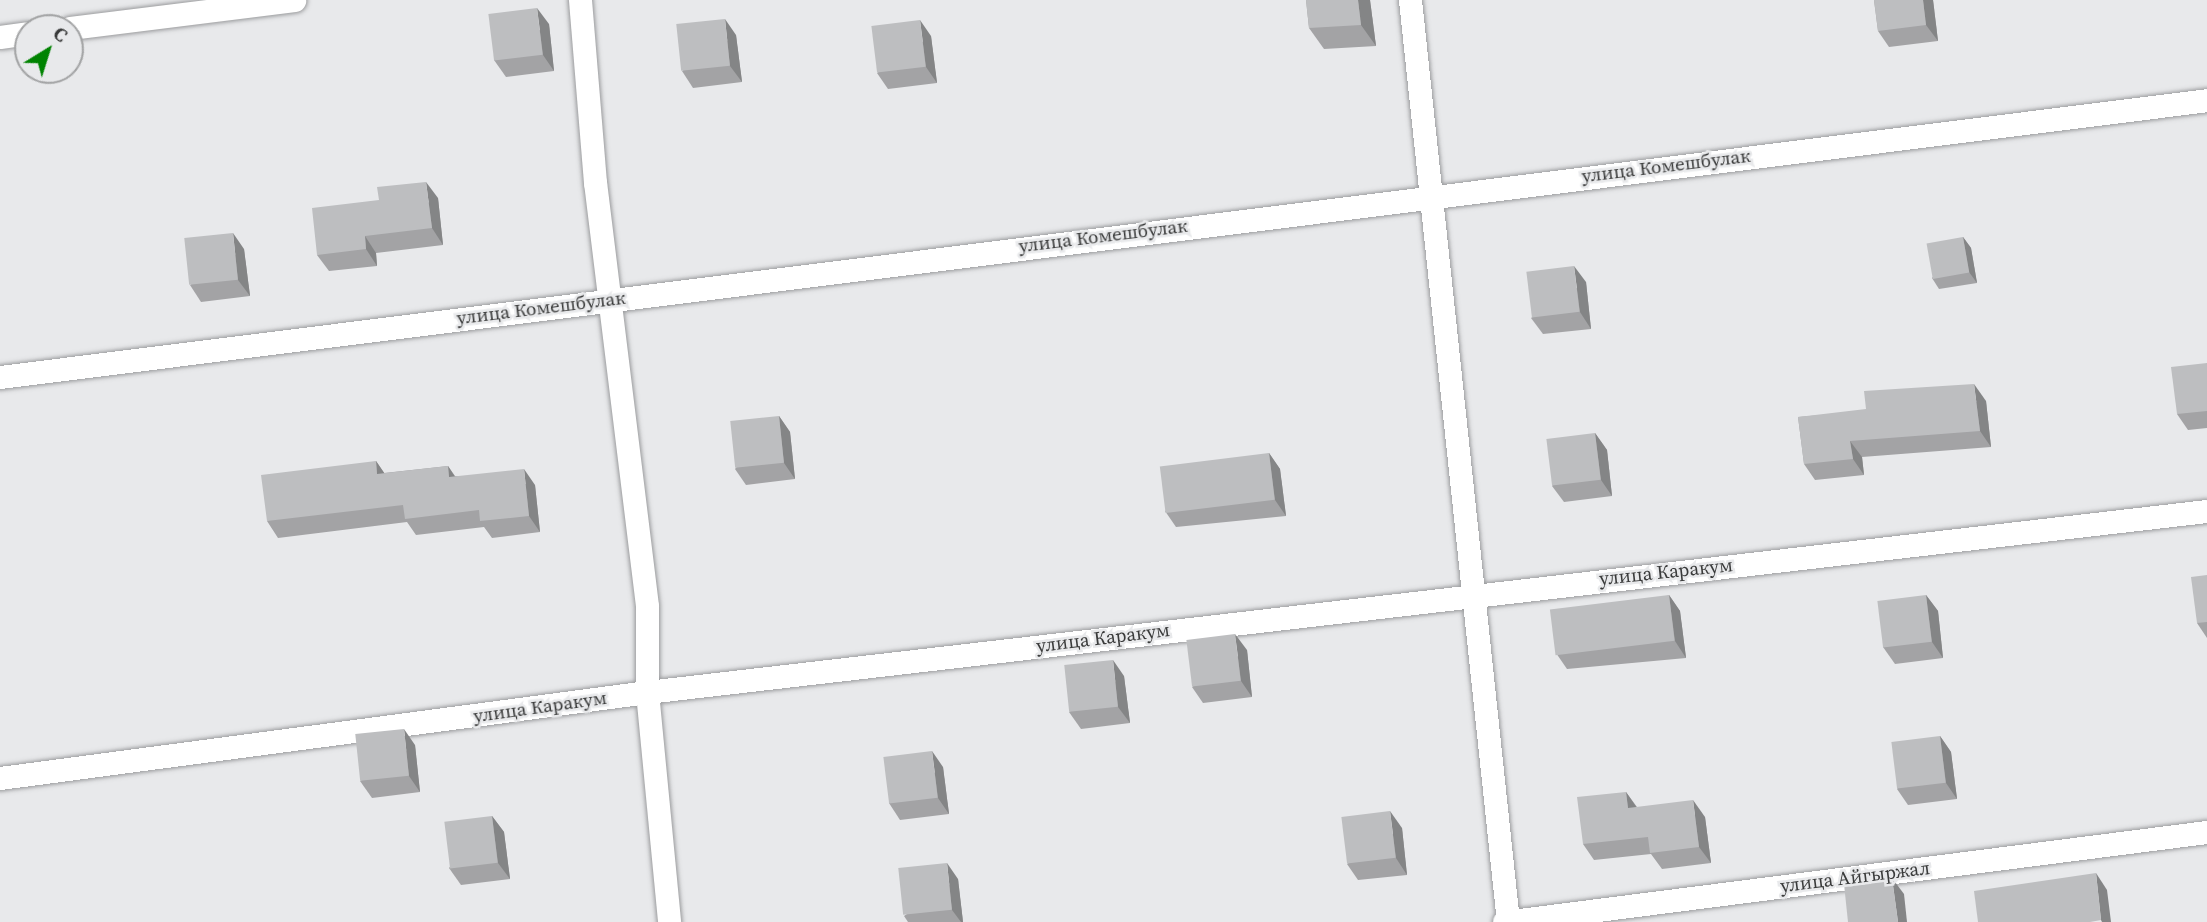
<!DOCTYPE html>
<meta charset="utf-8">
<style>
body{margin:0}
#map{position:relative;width:2207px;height:922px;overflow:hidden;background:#e8e9eb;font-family:"Source Serif 4",serif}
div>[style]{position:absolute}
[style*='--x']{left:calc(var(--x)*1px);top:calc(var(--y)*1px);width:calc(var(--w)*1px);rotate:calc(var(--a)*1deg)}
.roads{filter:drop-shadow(0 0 2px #9b9c9e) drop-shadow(0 0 2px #9b9c9e)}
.street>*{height:23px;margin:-11.5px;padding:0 11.5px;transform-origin:11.5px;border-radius:11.5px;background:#fff}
.wall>*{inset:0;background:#a3a3a5}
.shaded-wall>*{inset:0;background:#848586}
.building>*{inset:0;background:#bdbec0;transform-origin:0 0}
span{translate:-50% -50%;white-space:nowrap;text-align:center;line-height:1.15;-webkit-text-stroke:5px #e8e9eb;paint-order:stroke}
.street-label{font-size:19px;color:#393a3a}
.north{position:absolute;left:14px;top:14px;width:70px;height:70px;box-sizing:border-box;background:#e8e9eb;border:2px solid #a2a3a4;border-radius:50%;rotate:38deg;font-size:19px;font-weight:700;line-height:28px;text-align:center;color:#393a3a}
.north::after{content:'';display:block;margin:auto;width:24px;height:32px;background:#008301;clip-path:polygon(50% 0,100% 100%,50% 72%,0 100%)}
</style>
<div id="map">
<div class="roads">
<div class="street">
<i style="--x:580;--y:0;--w:183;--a:85.3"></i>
<i style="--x:595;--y:182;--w:427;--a:83"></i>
<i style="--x:647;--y:606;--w:86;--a:90"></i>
<i style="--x:647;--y:692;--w:231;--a:84.5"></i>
<i style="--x:1410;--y:0;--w:927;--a:83.93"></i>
<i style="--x:70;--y:28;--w:226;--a:-7.1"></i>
<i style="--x:0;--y:37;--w:28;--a:-8"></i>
<i style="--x:0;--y:377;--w:2224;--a:-7.15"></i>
<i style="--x:0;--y:778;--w:653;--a:-7.57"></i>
<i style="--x:647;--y:692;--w:1570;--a:-6.62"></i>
<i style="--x:1504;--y:922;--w:709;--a:-7.3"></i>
</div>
</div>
<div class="wall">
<i style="clip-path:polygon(1306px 0,1370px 0,1376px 46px,1324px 49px,1309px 28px)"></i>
<i style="clip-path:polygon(1874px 0,1933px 0,1938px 41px,1889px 47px,1878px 31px)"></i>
<i style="clip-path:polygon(549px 24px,554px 71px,506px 77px,494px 60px)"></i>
<i style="clip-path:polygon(736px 35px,742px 82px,693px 88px,682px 71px)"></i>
<i style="clip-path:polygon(931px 36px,937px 83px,888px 89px,877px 73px)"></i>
<i style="clip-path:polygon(438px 198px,443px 245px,376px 253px,377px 266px,329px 271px,317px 255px)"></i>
<i style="clip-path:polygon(1963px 237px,1971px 248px,1977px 283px,1939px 289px,1932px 278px)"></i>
<i style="clip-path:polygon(244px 249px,250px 296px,201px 302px,190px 285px)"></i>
<i style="clip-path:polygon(1586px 282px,1591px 329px,1543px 334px,1531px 318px)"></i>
<i style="clip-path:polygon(2207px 363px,2207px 428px,2188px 430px,2177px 414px)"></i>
<i style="clip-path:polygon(1986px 401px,1991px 447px,1862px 457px,1864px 475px,1815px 480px,1804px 464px,1798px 417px)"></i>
<i style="clip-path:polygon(779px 416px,790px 432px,795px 479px,746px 485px,735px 469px)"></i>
<i style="clip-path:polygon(1595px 433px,1607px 450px,1612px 496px,1564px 502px,1552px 486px)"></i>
<i style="clip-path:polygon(1269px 453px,1280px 469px,1286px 516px,1176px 527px,1165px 511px)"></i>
<i style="clip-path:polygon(376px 461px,384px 473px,448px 466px,455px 476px,535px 485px,540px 532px,492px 538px,484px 527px,416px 535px,407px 522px,278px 538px,267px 521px)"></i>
<i style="clip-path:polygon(2207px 575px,2207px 638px,2197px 623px)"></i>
<i style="clip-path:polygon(1669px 595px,1680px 611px,1686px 658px,1567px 669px,1556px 653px)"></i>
<i style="clip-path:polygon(1926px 595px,1938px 611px,1943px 658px,1895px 664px,1883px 647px)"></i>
<i style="clip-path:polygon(1247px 650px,1252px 697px,1203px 703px,1192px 687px)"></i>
<i style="clip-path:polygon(1124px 676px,1130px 723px,1081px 729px,1069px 712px)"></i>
<i style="clip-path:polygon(1940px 736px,1951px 752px,1957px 799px,1908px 805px,1897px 789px)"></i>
<i style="clip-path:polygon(415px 745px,420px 792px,372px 798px,360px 781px)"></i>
<i style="clip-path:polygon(943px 767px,949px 814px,900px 820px,889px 803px)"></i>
<i style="clip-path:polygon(1626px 792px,1637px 807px,1705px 817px,1711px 863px,1662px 869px,1651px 854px,1594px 860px,1583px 844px)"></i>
<i style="clip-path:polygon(492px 816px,504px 832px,510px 879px,461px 885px,449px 868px)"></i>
<i style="clip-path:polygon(1402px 828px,1407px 875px,1358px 880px,1347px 864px)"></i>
<i style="clip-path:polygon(958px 879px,963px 922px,908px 922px,904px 916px)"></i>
</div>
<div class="shaded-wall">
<i style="clip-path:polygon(1358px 0,1370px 0,1376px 46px,1361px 25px)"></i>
<i style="clip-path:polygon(1923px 0,1933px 0,1938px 41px,1926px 25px)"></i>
<i style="clip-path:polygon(537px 8px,549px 24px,554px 71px,543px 55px)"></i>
<i style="clip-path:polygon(725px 19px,736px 35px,742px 82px,730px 66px)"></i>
<i style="clip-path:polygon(920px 20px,931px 36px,937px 83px,926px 67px)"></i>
<i style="clip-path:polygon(426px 182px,438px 198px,443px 245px,432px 228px)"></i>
<i style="clip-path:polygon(233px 233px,244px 249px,250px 296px,238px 280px)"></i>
<i style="clip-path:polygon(365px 236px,376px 253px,377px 266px,366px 249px)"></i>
<i style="clip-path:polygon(1963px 237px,1971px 248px,1977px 283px,1969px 272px)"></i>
<i style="clip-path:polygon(1574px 266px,1586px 282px,1591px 329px,1580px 312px)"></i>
<i style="clip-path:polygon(1974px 384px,1986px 401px,1991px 447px,1980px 431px)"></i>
<i style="clip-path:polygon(779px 416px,790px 432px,795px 479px,784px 463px)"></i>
<i style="clip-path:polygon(1595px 433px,1607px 450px,1612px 496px,1601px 480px)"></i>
<i style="clip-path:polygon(1850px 441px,1862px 457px,1864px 475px,1853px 459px)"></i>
<i style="clip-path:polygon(1269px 453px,1280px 469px,1286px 516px,1275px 500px)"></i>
<i style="clip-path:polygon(376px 461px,387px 477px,377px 474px)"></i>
<i style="clip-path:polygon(448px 466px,459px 483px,449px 477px)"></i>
<i style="clip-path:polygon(524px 469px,535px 485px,540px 532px,529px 516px)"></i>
<i style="clip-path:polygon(1669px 595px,1680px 611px,1686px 658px,1675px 641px)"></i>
<i style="clip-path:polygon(1926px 595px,1938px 611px,1943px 658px,1932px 642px)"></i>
<i style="clip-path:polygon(1235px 634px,1247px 650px,1252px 697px,1241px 681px)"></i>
<i style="clip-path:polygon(1113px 660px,1124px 676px,1130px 723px,1118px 707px)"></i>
<i style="clip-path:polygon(404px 729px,415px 745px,420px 792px,409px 776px)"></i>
<i style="clip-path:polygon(1940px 736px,1951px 752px,1957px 799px,1946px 783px)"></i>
<i style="clip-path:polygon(932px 751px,943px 767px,949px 814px,938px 798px)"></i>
<i style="clip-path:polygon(1626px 792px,1637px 808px,1628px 808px)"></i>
<i style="clip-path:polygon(1693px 800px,1705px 817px,1711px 863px,1699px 847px)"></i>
<i style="clip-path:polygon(1390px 811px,1402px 828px,1407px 875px,1396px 858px)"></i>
<i style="clip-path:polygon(492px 816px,504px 832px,510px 879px,498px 863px)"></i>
<i style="clip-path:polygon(947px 863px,958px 879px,963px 922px,961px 922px,952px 910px)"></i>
<i style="clip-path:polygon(2096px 873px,2107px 890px,2111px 922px,2102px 922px,2101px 920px)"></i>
<i style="clip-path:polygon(1892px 878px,1904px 894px,1907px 922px,1898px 922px)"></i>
</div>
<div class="building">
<i style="clip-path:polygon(1306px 0,1358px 0,1361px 25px,1309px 28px)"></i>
<i style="clip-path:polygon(1874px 0,1923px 0,1926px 25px,1878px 31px)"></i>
<i style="left:537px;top:8px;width:47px;height:49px;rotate:83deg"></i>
<i style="left:725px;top:19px;width:47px;height:49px;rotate:84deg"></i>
<i style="left:920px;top:20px;width:47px;height:49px;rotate:83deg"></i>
<i style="clip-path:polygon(426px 182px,432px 228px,365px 236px,366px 249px,317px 255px,312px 208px,379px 200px,377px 187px)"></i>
<i style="left:233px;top:233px;width:47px;height:49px;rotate:84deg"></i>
<i style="left:1963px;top:237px;width:36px;height:37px;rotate:80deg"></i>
<i style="left:1574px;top:266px;width:46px;height:48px;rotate:83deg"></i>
<i style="clip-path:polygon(2207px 363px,2207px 411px,2177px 414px,2171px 367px)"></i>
<i style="clip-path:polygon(1974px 384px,1980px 431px,1850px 441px,1853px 459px,1804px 464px,1798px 417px,1866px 409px,1864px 391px)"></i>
<i style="left:779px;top:416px;width:47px;height:49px;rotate:84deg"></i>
<i style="left:1595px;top:433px;width:47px;height:49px;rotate:83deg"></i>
<i style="left:1269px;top:453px;width:47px;height:110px;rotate:83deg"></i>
<i style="clip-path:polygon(376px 461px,377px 474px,448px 466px,449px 477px,524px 469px,529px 516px,480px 521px,479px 510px,405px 519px,403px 505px,267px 521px,261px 475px)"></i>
<i style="clip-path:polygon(2207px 575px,2207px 622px,2197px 623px,2191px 577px)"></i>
<i style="left:1669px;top:595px;width:46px;height:120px;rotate:83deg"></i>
<i style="left:1926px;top:595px;width:47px;height:49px;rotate:83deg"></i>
<i style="left:1235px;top:634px;width:47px;height:49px;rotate:83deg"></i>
<i style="left:1113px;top:660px;width:47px;height:49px;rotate:84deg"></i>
<i style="left:404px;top:729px;width:47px;height:49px;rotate:84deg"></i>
<i style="left:1940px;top:736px;width:47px;height:49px;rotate:83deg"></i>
<i style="left:932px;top:751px;width:47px;height:49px;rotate:83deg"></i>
<i style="clip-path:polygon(1626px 792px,1628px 808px,1693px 800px,1699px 847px,1650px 853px,1648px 837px,1583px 844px,1577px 797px)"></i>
<i style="left:1390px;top:811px;width:47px;height:49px;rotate:83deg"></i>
<i style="left:492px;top:816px;width:47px;height:48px;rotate:83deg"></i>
<i style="left:947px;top:863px;width:47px;height:49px;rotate:84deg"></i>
<i style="clip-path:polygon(2096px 873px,2101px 920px,2090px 922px,1978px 922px,1974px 891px)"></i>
<i style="clip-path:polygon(1892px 878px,1898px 922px,1848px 922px,1844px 884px)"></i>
</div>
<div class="street-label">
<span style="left:1666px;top:166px;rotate:-7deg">улица Комешбулак</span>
<span style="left:1103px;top:236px;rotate:-7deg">улица Комешбулак</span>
<span style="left:541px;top:308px;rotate:-7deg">улица Комешбулак</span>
<span style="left:1666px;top:572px;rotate:-6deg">улица Каракум</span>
<span style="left:1103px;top:638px;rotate:-7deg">улица Каракум</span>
<span style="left:540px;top:707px;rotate:-8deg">улица Каракум</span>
<span style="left:1855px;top:877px;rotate:-7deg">улица Айгыржал</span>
</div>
<div class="north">С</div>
</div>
